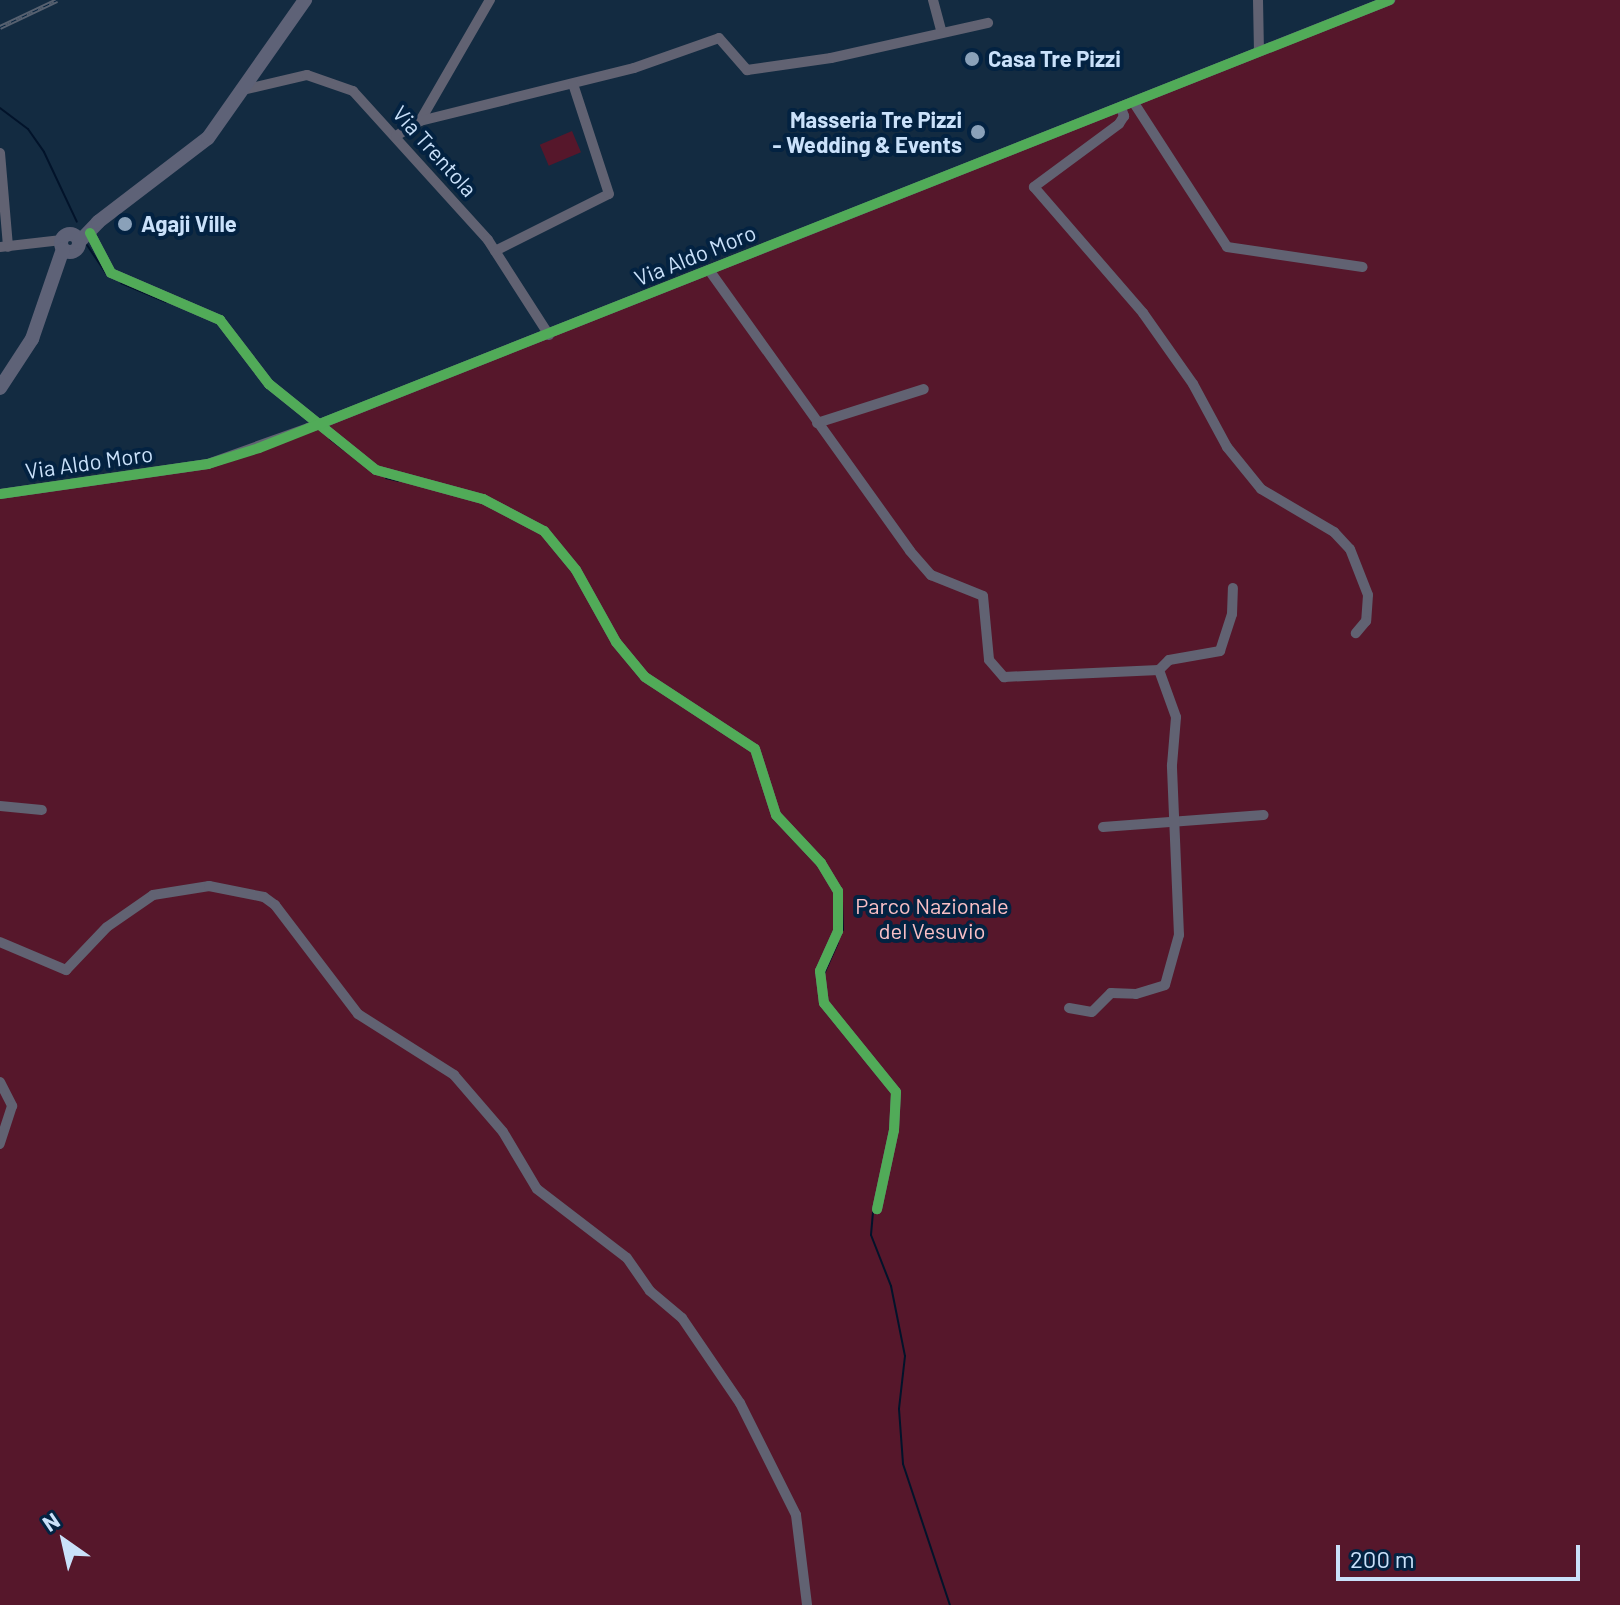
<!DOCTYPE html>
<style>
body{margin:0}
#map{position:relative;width:1620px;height:1605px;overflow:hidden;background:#132b41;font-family:Barlow,sans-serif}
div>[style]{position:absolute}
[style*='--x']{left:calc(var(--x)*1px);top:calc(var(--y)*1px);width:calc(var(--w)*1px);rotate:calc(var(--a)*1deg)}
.green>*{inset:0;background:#56172b;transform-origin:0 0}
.stream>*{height:2px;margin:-1px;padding:0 1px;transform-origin:1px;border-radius:1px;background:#02132a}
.minor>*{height:10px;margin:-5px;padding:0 5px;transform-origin:5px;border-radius:5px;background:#616272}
.major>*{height:14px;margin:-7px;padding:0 7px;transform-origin:7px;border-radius:7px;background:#5e6277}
.major>.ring{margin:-7px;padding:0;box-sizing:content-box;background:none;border:14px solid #5e6277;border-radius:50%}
.rail>*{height:5px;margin-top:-2.5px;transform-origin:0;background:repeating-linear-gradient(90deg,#032241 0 6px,#576170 0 12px);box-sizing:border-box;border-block:2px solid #576170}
.minor-bridge>*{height:10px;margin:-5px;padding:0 5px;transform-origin:5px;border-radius:5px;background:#616272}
.cycleway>*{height:10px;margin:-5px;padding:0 5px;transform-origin:5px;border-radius:5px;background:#51ab58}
.dots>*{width:22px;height:22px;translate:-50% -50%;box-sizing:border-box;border:4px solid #032241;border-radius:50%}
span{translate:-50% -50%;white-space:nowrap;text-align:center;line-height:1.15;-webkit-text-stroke:8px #032241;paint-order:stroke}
.poi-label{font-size:22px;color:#cae1fa;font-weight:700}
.left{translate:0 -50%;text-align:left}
.right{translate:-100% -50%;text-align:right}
.street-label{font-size:22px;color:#cae1fa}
.park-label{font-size:22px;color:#fac0c6}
.north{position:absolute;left:24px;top:1501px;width:80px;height:80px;-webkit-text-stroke:6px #032241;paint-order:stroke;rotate:326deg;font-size:22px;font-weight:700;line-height:32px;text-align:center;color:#cae1fa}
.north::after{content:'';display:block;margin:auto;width:28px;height:36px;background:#cae1fa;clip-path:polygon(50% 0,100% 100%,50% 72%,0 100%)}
.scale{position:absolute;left:1336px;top:1545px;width:244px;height:36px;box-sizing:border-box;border:4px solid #cae1fa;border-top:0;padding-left:10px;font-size:24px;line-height:28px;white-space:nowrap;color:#cae1fa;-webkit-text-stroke:6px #032241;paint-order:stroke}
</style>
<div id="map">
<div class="green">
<i style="clip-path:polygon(1381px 0,1620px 0,1620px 1605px,0 1605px,0 491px,204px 462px,279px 437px)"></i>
<i style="left:572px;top:131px;width:23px;height:35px;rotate:67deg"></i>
</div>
<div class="stream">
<i style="--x:0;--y:108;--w:35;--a:37"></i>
<i style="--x:28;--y:129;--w:28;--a:55"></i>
<i style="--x:44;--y:152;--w:77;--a:64.8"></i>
<i style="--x:87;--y:245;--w:34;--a:56"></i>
<i style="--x:121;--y:283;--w:49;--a:22.9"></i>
<i style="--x:330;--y:439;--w:18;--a:38"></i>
<i style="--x:386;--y:478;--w:13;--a:13"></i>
<i style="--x:842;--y:901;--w:29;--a:88"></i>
<i style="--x:824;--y:974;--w:34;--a:-66"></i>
<i style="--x:873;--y:1212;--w:23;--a:95"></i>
<i style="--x:871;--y:1235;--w:55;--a:68.6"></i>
<i style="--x:891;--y:1286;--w:71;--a:78.7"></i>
<i style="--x:905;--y:1356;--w:53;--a:96.5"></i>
<i style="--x:899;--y:1409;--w:55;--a:85.8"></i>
<i style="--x:903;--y:1464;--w:149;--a:71.6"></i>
</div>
<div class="minor">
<i style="--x:933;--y:0;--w:34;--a:75"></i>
<i style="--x:1258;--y:0;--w:51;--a:88.9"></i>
<i style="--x:243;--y:90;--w:66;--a:-13.2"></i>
<i style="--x:307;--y:75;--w:49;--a:19.2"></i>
<i style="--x:353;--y:91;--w:201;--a:47.8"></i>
<i style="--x:488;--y:240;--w:113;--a:57.3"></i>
<i style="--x:1134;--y:103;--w:171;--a:57.1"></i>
<i style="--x:1227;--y:247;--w:137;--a:8.4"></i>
<i style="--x:1121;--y:108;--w:9;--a:69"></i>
<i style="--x:1124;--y:116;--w:9;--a:122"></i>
<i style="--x:1119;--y:124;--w:106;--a:143.5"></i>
<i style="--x:1034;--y:187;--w:167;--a:49.1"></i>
<i style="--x:1143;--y:313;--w:87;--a:54.8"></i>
<i style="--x:1193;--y:384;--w:72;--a:61.6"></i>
<i style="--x:1227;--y:447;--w:54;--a:51"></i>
<i style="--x:1261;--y:489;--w:85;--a:30.5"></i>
<i style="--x:1334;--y:532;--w:23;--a:47"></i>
<i style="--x:1350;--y:549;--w:49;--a:68.6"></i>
<i style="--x:1368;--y:595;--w:26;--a:94"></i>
<i style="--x:1366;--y:621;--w:16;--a:130"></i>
<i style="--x:420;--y:121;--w:140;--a:-60"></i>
<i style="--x:396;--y:136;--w:28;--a:-32"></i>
<i style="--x:420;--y:121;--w:220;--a:-13.9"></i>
<i style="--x:634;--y:68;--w:90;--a:-19.4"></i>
<i style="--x:719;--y:38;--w:43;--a:48.8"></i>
<i style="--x:747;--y:70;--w:85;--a:-8.1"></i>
<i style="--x:831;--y:58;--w:161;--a:-12.6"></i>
<i style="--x:0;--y:153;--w:94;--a:85.1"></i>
<i style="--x:90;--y:233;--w:45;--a:62.3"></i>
<i style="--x:111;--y:273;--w:119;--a:23.3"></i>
<i style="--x:220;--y:320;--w:81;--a:52.6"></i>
<i style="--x:269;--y:384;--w:137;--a:38.8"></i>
<i style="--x:376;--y:470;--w:111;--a:15.2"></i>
<i style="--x:483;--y:499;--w:69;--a:27.7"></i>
<i style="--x:544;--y:531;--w:50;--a:50.6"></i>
<i style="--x:576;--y:570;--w:82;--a:60.9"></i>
<i style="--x:616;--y:642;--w:45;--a:50.4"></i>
<i style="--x:645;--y:677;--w:131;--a:33.2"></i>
<i style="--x:755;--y:749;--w:69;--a:72.3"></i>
<i style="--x:776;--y:815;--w:66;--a:46.8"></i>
<i style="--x:821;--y:863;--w:33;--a:59"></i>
<i style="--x:838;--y:891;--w:40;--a:90"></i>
<i style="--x:838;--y:931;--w:44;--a:114.2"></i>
<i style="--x:820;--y:971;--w:32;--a:83"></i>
<i style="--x:824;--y:1003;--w:114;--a:51"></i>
<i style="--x:896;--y:1092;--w:38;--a:93"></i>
<i style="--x:894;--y:1130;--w:81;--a:102.1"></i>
<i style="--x:0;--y:247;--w:62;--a:-6.4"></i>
<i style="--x:495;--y:251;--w:127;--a:-26.6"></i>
<i style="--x:609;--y:194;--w:116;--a:-108.1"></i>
<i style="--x:709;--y:270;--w:345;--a:54.4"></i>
<i style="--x:910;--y:551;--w:32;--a:49"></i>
<i style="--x:931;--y:575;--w:56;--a:22"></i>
<i style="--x:983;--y:596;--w:64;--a:84.6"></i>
<i style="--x:989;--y:660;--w:23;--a:49"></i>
<i style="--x:1004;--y:677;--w:155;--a:-2.6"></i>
<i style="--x:1159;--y:670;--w:14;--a:-45"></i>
<i style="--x:1169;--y:660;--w:52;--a:-10"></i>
<i style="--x:1220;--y:651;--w:39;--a:-72"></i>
<i style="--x:1232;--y:614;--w:26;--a:-88"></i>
<i style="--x:325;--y:422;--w:1146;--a:-21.62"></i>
<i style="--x:817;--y:423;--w:112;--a:-17.6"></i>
<i style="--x:0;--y:494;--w:210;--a:-8.2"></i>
<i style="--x:208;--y:464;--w:106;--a:-19.8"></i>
<i style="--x:0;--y:806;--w:42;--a:5.4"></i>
<i style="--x:1103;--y:827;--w:161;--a:-4.3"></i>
<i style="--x:0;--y:942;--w:72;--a:23"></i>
<i style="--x:66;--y:970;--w:59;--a:-46.4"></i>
<i style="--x:107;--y:927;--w:56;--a:-34.8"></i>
<i style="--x:153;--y:895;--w:57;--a:-9.1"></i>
<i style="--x:209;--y:886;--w:56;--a:11.3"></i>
<i style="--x:264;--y:897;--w:14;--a:36"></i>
<i style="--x:275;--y:905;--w:137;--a:52.7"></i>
<i style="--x:358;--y:1014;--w:114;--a:32.4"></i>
<i style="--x:454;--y:1075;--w:75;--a:49.3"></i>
<i style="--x:503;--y:1132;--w:66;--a:59.2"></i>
<i style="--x:537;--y:1189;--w:113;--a:37.5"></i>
<i style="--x:627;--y:1258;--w:40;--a:55.1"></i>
<i style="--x:650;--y:1291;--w:42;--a:40.2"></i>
<i style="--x:682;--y:1318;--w:103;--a:55.7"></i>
<i style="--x:740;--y:1403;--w:125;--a:63.4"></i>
<i style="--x:796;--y:1515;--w:91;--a:83"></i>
<i style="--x:1069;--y:1008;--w:23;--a:10"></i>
<i style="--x:1092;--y:1012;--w:27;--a:-45"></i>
<i style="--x:1111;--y:993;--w:25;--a:2"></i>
<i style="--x:1136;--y:994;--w:30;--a:-17"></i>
<i style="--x:1165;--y:985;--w:52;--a:-74.4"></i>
<i style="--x:1179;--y:935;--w:170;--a:-92.4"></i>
<i style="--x:1172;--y:765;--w:48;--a:-85.2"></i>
<i style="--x:1176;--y:717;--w:50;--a:-109.9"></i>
<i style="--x:0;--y:1082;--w:27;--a:63"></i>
<i style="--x:12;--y:1106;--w:40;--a:108"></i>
</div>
<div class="major">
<i class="ring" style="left:61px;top:234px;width:4px;height:4px"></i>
<i style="--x:79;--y:242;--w:28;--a:-46"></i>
<i style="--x:98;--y:222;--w:138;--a:-37.4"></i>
<i style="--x:208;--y:138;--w:169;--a:-54.9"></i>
<i style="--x:0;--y:388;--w:59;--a:-56.9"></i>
<i style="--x:32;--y:339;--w:95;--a:-71"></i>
</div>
<div class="rail">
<i style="--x:0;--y:27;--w:63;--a:-25.3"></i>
</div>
<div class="minor-bridge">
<i style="--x:308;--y:428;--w:18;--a:-19"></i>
</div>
<div class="cycleway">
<i style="--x:90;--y:233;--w:45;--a:62.3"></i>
<i style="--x:111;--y:273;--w:119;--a:23.3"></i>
<i style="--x:220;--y:320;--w:81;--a:52.6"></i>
<i style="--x:269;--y:384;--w:137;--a:38.8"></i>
<i style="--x:376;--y:470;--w:111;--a:15.2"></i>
<i style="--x:483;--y:499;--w:69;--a:27.7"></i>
<i style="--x:544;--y:531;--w:50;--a:50.6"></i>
<i style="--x:576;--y:570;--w:82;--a:60.9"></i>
<i style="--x:616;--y:642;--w:45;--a:50.4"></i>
<i style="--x:645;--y:677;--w:131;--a:33.2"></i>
<i style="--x:755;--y:749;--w:69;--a:72.3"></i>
<i style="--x:776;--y:815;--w:66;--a:46.8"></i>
<i style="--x:821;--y:863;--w:33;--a:59"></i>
<i style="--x:838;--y:891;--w:40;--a:90"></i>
<i style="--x:838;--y:931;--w:44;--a:114.2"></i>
<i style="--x:820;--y:971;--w:32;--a:83"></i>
<i style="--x:824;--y:1003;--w:114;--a:51"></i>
<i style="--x:896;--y:1092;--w:38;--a:93"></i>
<i style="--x:894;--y:1130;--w:81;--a:102.1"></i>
<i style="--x:0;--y:494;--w:210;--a:-8.2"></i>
<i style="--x:208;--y:464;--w:53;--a:-17.4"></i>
<i style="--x:259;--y:448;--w:1216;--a:-21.61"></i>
</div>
<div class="dots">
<i style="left:972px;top:59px;background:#8aa1b9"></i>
<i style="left:978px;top:132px;background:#8aa1b9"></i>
<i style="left:125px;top:224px;background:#8aa1b9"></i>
</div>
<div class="poi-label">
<span class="left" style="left:988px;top:59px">Casa Tre Pizzi</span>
<span class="right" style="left:962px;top:132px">Masseria Tre Pizzi<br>- Wedding &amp; Events</span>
<span class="left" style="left:141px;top:224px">Agaji Ville</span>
</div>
<div class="street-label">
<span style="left:435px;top:151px;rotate:48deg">Via Trentola</span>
<span style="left:695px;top:255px;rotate:-22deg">Via Aldo Moro</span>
<span style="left:89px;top:462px;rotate:-8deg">Via Aldo Moro</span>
</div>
<div class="park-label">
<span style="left:932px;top:918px">Parco Nazionale<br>del Vesuvio</span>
</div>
<div class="north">N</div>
<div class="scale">200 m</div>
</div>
